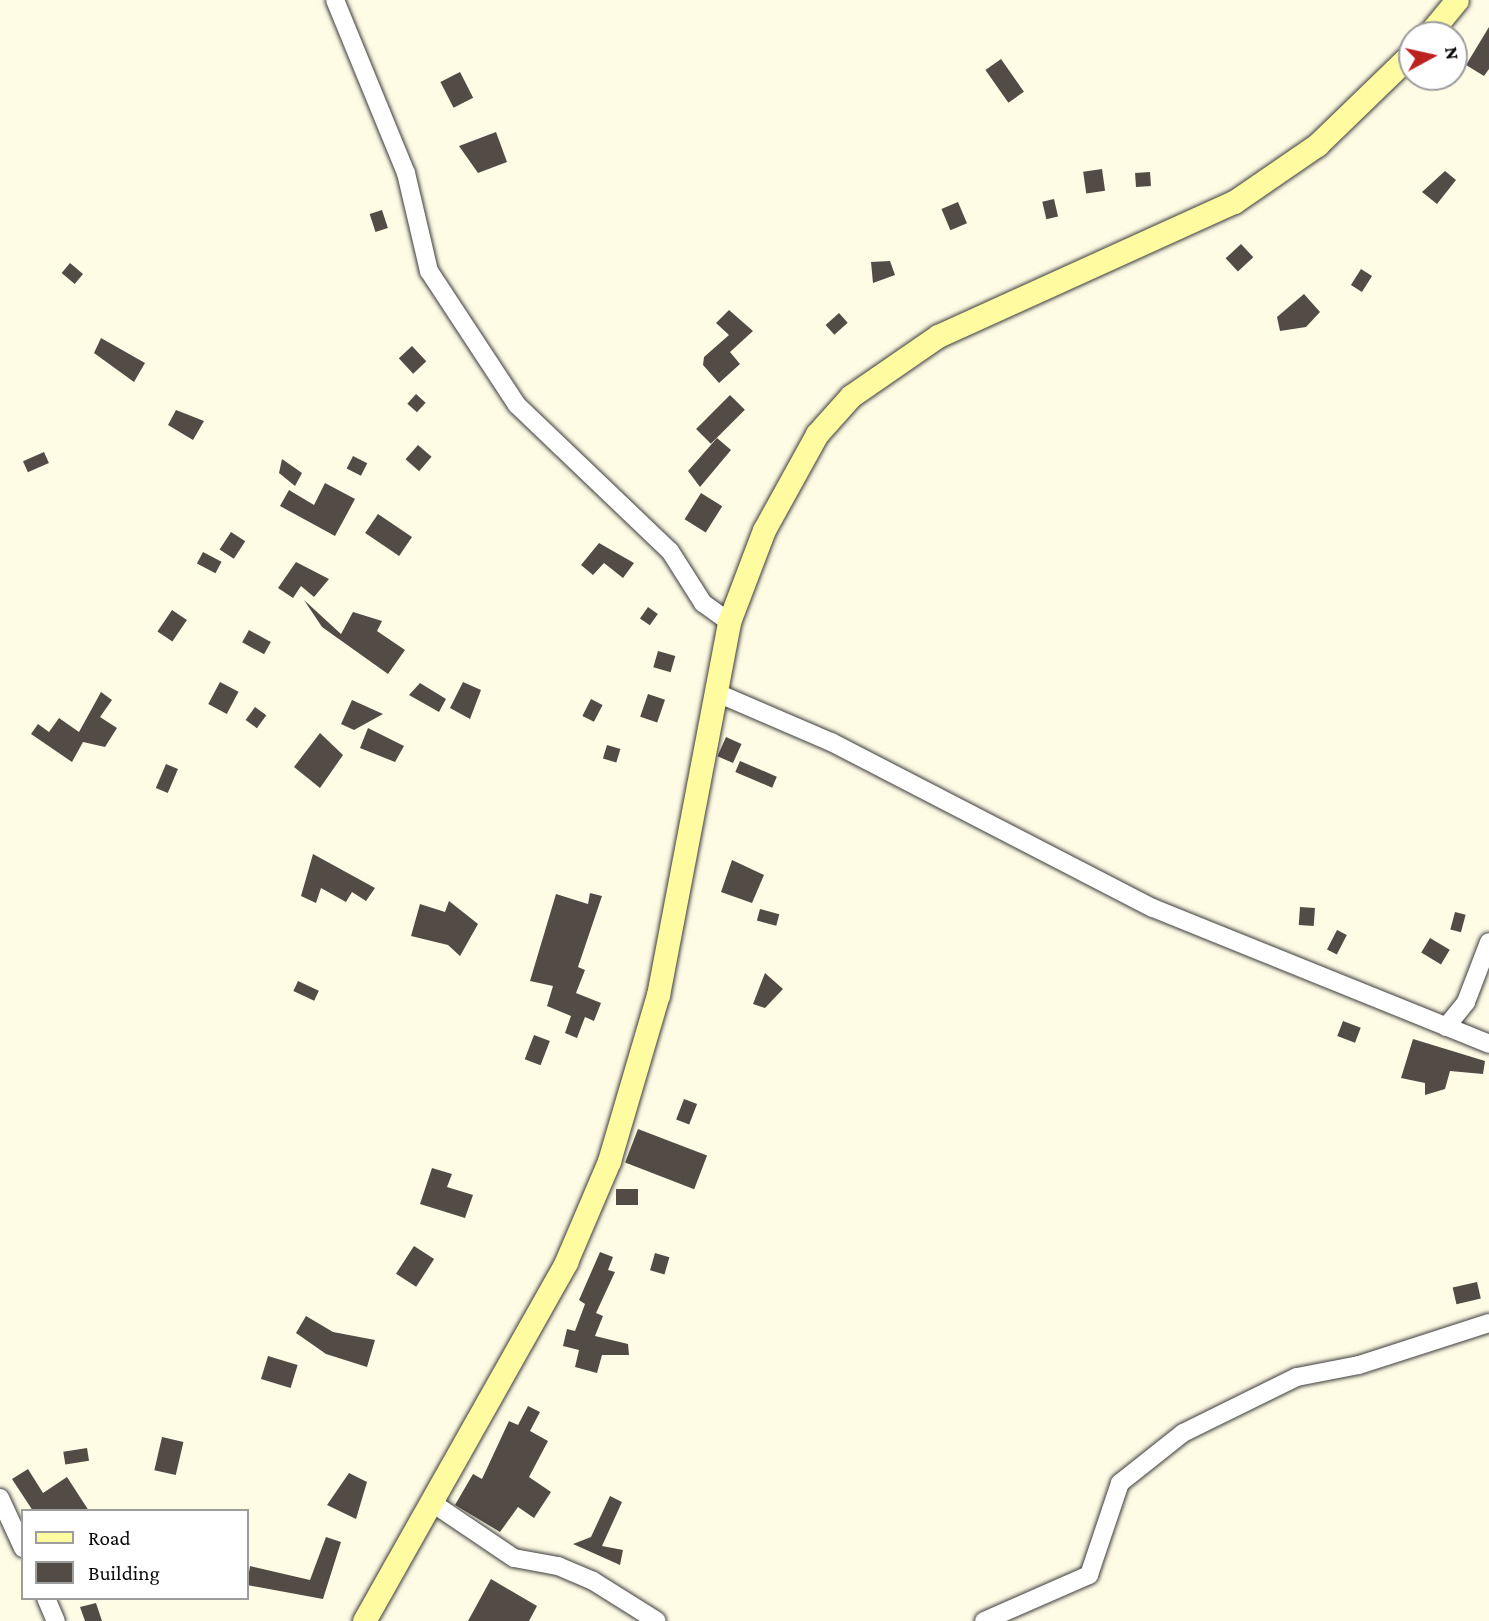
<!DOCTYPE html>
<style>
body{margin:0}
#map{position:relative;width:1489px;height:1621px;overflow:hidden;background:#fffce6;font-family:"Crimson Pro",serif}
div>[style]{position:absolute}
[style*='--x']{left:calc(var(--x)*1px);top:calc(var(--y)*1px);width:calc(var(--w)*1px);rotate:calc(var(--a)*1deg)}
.building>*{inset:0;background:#524b46;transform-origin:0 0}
.roads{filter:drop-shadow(0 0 2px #3c3c3c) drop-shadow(0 0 2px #3c3c3c)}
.minor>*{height:18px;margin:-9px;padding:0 9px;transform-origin:9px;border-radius:9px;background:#fff}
.secondary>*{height:23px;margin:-11.5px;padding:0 11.5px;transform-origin:11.5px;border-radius:11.5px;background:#fffba1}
span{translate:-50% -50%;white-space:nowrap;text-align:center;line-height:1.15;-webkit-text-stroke:7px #fff;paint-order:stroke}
.legend{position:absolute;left:21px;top:1509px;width:228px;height:91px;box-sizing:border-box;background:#fff;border:2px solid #9d9d9d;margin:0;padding:9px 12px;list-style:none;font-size:21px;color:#090909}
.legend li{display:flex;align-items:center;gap:14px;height:35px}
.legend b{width:35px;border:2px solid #9d9d9d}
.north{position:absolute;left:1398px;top:21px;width:70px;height:70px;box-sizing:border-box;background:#fff;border:2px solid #9d9d9d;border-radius:50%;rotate:82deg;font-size:19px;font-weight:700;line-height:28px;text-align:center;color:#090909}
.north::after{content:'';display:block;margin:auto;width:24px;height:32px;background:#bc221f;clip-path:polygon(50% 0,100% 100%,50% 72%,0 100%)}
</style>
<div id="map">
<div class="building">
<i style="clip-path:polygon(1489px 27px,1489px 69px,1484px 76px,1466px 65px)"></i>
<i style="left:1001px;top:59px;width:40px;height:19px;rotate:55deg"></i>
<i style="left:460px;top:72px;width:29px;height:22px;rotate:63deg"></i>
<i style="clip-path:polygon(496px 132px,507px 162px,478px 173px,459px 146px)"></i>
<i style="left:1102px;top:169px;width:22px;height:19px;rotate:82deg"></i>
<i style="clip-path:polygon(1445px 171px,1456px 180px,1437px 204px,1422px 192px)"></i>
<i style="left:1150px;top:172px;width:14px;height:15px;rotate:86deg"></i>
<i style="left:1054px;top:199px;width:18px;height:12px;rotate:77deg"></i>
<i style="left:958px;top:202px;width:23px;height:18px;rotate:67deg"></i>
<i style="left:382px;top:210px;width:19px;height:13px;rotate:72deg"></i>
<i style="left:1241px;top:244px;width:18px;height:21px;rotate:47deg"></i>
<i style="clip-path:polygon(890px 261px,895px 275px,873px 283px,871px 262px)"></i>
<i style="left:70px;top:263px;width:17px;height:13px;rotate:40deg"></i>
<i style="left:1361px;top:269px;width:13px;height:19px;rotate:32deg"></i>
<i style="clip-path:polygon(1304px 294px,1320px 312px,1306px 327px,1280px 331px,1277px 317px)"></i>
<i style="clip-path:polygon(729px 310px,753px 331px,730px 352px,740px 364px,719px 383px,703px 365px,704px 357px,729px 335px,716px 323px)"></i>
<i style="left:839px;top:313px;width:13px;height:18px;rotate:48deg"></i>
<i style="clip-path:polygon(101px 338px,145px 363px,134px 382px,94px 353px)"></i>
<i style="left:412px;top:346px;width:21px;height:18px;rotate:47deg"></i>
<i style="left:416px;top:394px;width:13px;height:13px;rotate:42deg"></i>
<i style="left:730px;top:395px;width:21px;height:48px;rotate:45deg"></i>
<i style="clip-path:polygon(176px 410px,204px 421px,193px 440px,168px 425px)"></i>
<i style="clip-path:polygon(717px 438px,731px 450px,700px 487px,688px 471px)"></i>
<i style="left:418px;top:445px;width:18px;height:19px;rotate:41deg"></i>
<i style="left:44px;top:452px;width:12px;height:23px;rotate:66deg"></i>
<i style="left:353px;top:456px;width:16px;height:14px;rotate:27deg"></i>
<i style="clip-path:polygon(282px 459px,302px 473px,295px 486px,279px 473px)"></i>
<i style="clip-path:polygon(325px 483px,355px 499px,335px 536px,280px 506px,289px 490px,314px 505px)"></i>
<i style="left:701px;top:493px;width:25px;height:31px;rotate:32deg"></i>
<i style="left:378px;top:514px;width:41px;height:23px;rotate:34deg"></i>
<i style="left:231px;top:532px;width:17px;height:21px;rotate:33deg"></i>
<i style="clip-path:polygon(599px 543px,634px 563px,623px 578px,604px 563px,593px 575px,581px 565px)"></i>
<i style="left:203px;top:552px;width:21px;height:13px;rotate:28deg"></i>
<i style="clip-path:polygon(296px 562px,329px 579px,314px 597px,301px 586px,293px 598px,278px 588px)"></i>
<i style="clip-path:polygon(304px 600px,341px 634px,353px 612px,382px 621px,377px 631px,405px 650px,388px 674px,322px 627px)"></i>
<i style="left:648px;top:607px;width:12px;height:14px;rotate:35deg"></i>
<i style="left:172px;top:610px;width:18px;height:26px;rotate:34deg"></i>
<i style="left:249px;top:630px;width:25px;height:14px;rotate:29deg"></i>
<i style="left:658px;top:651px;width:18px;height:17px;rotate:16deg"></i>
<i style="left:220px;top:682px;width:21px;height:25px;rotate:28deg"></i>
<i style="clip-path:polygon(463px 682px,481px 690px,470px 719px,450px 708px)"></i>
<i style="clip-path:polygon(420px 683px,446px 699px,439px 712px,409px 695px)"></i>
<i style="clip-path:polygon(101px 692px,112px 700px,100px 717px,117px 728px,105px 747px,83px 742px,72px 762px,31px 734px,38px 724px,49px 732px,59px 718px,79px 732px)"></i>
<i style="left:648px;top:694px;width:18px;height:24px;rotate:19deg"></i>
<i style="left:591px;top:699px;width:13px;height:19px;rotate:27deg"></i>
<i style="clip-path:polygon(352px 700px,383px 714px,354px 730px,341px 724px)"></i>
<i style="left:255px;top:707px;width:14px;height:16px;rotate:36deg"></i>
<i style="clip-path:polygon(368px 728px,404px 746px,395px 762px,360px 748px)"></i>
<i style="clip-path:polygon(320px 733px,343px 755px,320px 788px,294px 767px)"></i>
<i style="left:726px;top:737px;width:17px;height:21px;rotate:24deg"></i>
<i style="left:607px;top:745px;width:14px;height:14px;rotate:17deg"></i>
<i style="left:740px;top:761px;width:40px;height:12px;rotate:23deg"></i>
<i style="left:166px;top:764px;width:13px;height:26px;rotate:23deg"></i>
<i style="clip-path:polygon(313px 854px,375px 888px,366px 901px,352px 892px,346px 902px,321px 888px,316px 903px,301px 896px)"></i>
<i style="clip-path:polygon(732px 860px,764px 875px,752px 903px,721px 892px)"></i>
<i style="clip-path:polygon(590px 893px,602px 896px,578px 967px,585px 970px,576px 993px,601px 1003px,594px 1021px,585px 1017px,577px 1038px,565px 1033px,571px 1016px,547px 1006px,553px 986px,530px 981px,556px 894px,588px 904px)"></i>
<i style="clip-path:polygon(449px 901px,478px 924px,460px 956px,448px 945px,411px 936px,420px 904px,445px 912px)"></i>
<i style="left:1300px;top:907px;width:15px;height:18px;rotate:4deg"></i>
<i style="left:760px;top:909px;width:20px;height:12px;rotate:15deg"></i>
<i style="left:1455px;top:912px;width:11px;height:18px;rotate:15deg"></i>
<i style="left:1337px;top:930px;width:11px;height:22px;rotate:27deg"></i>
<i style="left:1430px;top:938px;width:23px;height:17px;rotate:31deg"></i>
<i style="clip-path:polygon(765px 973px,783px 989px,765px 1008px,753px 1004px)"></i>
<i style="left:298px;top:981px;width:23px;height:11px;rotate:25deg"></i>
<i style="left:1343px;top:1021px;width:19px;height:16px;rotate:21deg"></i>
<i style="left:534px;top:1035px;width:17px;height:26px;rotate:21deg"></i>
<i style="clip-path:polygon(1413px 1039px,1485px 1061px,1483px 1074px,1450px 1071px,1445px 1089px,1425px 1095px,1425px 1083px,1401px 1078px)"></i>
<i style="left:684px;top:1099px;width:14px;height:22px;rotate:21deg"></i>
<i style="left:638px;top:1129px;width:74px;height:36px;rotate:21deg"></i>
<i style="clip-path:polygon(432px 1168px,452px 1174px,447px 1187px,473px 1195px,465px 1218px,420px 1204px)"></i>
<i style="left:616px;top:1189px;width:22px;height:16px"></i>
<i style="left:414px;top:1246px;width:24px;height:33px;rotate:33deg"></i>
<i style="clip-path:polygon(600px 1252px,613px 1257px,608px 1270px,615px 1272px,596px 1313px,603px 1316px,595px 1336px,628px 1344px,629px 1355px,602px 1355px,597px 1373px,575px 1367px,579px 1350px,563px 1346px,567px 1329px,575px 1331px,585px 1304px,579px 1300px)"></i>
<i style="left:655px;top:1253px;width:15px;height:18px;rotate:16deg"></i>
<i style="left:1477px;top:1282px;width:17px;height:25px;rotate:77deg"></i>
<i style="clip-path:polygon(306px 1316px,333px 1332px,375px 1340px,367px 1367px,326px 1354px,296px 1333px)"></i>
<i style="left:268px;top:1356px;width:31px;height:24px;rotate:17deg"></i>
<i style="clip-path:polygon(528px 1406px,540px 1412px,530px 1431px,548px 1441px,529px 1477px,551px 1492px,534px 1518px,518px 1507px,500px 1532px,455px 1505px,473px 1474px,482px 1479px,509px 1421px,518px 1425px)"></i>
<i style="left:162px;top:1437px;width:22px;height:34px;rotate:13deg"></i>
<i style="left:87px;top:1448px;width:13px;height:24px;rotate:81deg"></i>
<i style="clip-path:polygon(28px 1469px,43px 1493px,67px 1477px,89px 1511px,33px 1511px,12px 1479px)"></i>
<i style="clip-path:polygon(349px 1473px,367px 1482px,356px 1519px,327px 1505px)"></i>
<i style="clip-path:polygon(610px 1496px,622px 1502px,602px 1546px,623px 1550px,620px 1565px,573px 1544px,591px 1537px)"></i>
<i style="clip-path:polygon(326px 1537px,341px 1542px,323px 1599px,247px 1585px,250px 1566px,310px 1580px)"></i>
<i style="clip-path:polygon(491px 1579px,537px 1606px,529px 1621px,468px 1621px)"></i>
<i style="clip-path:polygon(96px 1603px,102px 1621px,85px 1621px,80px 1607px)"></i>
</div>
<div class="roads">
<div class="minor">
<i style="--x:335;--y:0;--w:187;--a:67.7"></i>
<i style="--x:406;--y:173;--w:101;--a:76.8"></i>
<i style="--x:429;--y:271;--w:160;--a:56.7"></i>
<i style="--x:517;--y:405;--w:211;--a:43.7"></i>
<i style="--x:670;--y:551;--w:62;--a:57.6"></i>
<i style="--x:703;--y:603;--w:32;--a:36"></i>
<i style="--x:715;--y:692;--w:126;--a:23.3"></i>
<i style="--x:831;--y:742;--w:362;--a:27.3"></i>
<i style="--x:1153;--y:908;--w:362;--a:22"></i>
<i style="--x:1446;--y:1027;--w:32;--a:-51"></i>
<i style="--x:1466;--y:1002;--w:64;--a:-69"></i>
<i style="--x:0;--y:1498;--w:55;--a:65.3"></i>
<i style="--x:431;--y:1502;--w:100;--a:34"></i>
<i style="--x:514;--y:1558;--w:45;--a:10.3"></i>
<i style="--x:558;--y:1566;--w:38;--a:23"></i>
<i style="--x:593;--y:1581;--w:75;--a:32"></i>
<i style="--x:46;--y:1598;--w:25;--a:67"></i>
<i style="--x:984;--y:1621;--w:115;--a:-23.7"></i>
<i style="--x:1089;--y:1575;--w:97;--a:-71.4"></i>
<i style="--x:1120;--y:1483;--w:80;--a:-38.4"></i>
<i style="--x:1183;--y:1433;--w:127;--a:-26.2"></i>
<i style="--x:1297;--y:1377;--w:63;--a:-11"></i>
<i style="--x:1359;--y:1365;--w:137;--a:-17.9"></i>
</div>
<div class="secondary">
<i style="--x:1428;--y:35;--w:45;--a:-50.4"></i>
<i style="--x:364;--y:1621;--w:412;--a:-60.6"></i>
<i style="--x:566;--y:1262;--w:110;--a:-66.9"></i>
<i style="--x:609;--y:1161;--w:173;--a:-73.6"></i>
<i style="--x:658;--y:995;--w:380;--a:-79.2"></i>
<i style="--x:729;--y:622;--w:98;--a:-69.2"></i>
<i style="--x:764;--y:530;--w:110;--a:-61.1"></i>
<i style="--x:817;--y:434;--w:51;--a:-48.2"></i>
<i style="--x:851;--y:396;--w:106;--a:-34.6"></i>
<i style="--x:938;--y:336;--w:325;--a:-24.4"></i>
<i style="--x:1234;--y:202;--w:101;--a:-34.5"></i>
<i style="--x:1317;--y:145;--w:132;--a:-44.1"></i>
</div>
</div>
<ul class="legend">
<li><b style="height:9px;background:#fffba1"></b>Road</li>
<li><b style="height:19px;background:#524b46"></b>Building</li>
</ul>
<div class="north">N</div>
</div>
